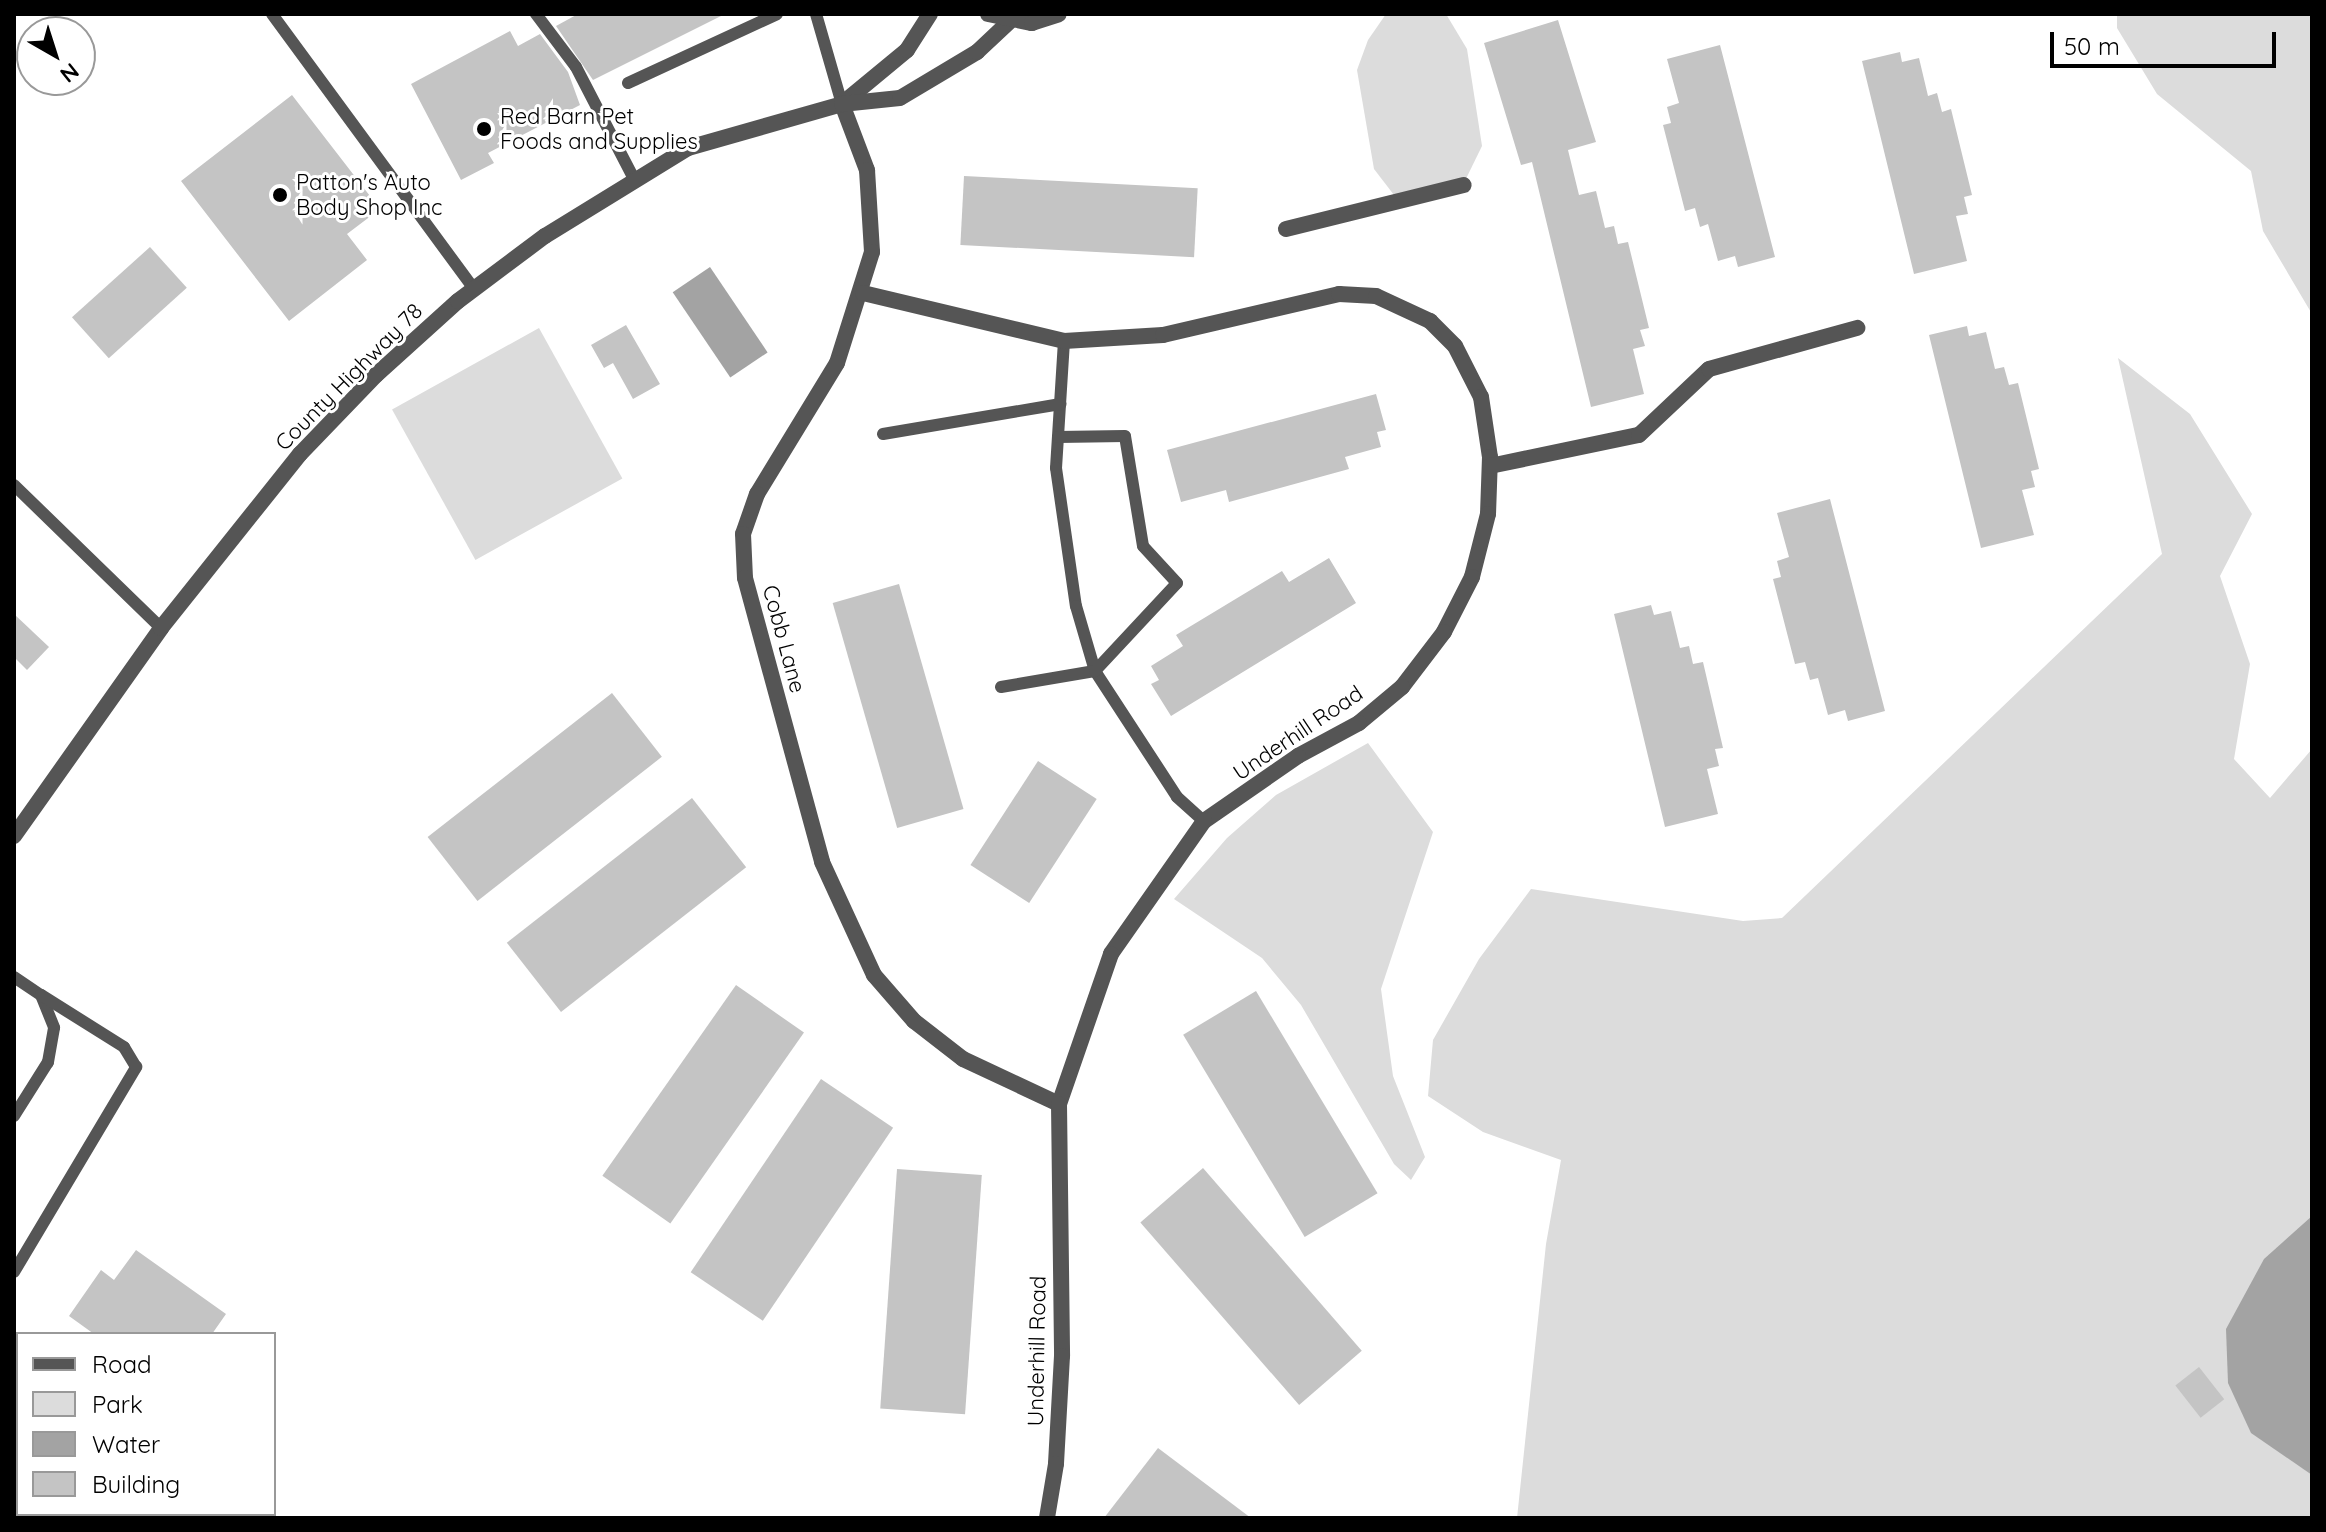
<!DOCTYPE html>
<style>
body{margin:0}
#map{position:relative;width:2326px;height:1532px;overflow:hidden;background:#fff;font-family:Quicksand,sans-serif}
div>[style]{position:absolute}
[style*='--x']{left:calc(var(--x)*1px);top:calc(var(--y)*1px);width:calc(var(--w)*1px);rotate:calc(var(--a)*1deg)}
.green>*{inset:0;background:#dcdcdc;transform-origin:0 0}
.water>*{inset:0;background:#a3a3a3;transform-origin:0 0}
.building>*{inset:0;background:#c4c4c4;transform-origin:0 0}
.service>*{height:12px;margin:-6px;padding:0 6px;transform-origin:6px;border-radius:6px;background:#555}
.minor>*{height:16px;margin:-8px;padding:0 8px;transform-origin:8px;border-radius:8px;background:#555}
.tertiary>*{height:16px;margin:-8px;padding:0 8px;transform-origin:8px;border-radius:8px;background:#555}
.dots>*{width:22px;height:22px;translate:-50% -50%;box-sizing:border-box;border:4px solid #fff;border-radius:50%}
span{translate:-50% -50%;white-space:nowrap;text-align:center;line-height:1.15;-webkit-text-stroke:6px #fff;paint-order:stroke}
.poi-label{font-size:22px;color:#000}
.left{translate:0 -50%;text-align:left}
.street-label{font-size:22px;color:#000}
.frame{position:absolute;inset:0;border:16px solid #000;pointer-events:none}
.legend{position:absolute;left:16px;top:1332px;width:260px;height:184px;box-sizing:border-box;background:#fff;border:2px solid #999;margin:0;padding:10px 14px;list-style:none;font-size:24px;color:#000}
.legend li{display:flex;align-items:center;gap:16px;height:40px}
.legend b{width:40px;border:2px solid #999}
.north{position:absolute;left:16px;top:16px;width:80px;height:80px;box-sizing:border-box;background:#fff;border:2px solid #999;border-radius:50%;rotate:141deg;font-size:22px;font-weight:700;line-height:32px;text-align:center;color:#000}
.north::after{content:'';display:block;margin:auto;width:28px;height:36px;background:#000;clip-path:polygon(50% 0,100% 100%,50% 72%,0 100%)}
.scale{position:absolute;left:2050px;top:32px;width:226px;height:36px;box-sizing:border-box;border:4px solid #000;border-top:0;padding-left:10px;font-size:24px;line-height:28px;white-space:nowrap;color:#000;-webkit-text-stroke:6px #fff;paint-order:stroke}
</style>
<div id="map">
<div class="green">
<i style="clip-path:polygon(1386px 14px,1446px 14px,1467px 49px,1482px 146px,1459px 193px,1394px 195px,1374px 169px,1357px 70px,1368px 40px)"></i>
<i style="clip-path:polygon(2117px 14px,2312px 14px,2312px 314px,2263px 231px,2251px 171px,2157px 94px,2117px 28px)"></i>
<i style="left:539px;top:328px;width:172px;height:168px;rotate:61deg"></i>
<i style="clip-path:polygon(2118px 358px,2190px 414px,2252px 514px,2220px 576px,2250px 664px,2234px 759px,2270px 798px,2312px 749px,2312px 1518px,1517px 1518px,1546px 1244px,1561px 1160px,1483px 1132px,1428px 1096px,1433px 1040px,1479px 959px,1531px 889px,1743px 921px,1782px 918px,2162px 554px)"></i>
<i style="clip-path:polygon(1368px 743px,1433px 832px,1381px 989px,1393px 1076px,1425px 1157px,1411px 1180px,1394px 1164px,1301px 1005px,1262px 958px,1174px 899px,1227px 838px,1276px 795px)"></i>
</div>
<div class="water">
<i style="left:710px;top:267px;width:103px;height:45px;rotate:56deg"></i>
<i style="clip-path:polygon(2312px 1216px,2312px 1475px,2251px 1433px,2228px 1383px,2226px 1329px,2264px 1259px)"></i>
</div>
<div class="building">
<i style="clip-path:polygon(578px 14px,725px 14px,593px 80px,556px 26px)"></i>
<i style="clip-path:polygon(1558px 20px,1596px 142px,1568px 150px,1579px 195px,1596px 191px,1605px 228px,1614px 226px,1618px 244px,1628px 242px,1649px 328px,1640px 330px,1645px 346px,1633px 349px,1644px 394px,1591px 407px,1532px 162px,1521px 165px,1484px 43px)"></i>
<i style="clip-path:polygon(510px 31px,518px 46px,540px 34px,568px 72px,580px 105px,488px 153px,494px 163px,461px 180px,411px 84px)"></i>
<i style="clip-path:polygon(1720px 45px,1775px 257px,1738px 267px,1735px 256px,1718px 261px,1708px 224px,1700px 227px,1695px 208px,1685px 211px,1663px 125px,1671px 123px,1667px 107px,1679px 103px,1667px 59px)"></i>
<i style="clip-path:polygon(1900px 52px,1902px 62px,1919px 58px,1928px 96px,1937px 93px,1942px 112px,1951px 109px,1972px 195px,1964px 197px,1968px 214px,1956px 216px,1967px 261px,1914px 274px,1862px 61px)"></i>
<i style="clip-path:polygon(292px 95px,380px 209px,347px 234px,367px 260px,289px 321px,181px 181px)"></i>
<i style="left:964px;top:176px;width:234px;height:69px;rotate:3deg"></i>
<i style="left:150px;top:247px;width:55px;height:105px;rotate:48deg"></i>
<i style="clip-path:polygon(626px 325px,660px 384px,633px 399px,613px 363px,604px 368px,591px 345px)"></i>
<i style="clip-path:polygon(1967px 326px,1969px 336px,1986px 332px,1995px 369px,2004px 367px,2009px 385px,2018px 383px,2039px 469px,2031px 471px,2035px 487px,2022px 490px,2034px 535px,1981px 548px,1929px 335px)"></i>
<i style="clip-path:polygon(1376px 394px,1386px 430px,1377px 432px,1381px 447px,1345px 457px,1349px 469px,1229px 502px,1226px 490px,1181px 502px,1167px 450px)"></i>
<i style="clip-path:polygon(1830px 499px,1885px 711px,1848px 721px,1845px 710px,1828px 715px,1818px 678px,1810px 680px,1805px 662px,1795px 664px,1773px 579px,1781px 577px,1777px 561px,1789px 557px,1777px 513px)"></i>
<i style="clip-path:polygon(1329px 558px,1356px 603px,1171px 716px,1151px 684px,1159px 680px,1151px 666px,1183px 646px,1176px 635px,1282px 571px,1289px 582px)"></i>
<i style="left:899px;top:584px;width:234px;height:69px;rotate:74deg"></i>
<i style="clip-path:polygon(1651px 605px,1654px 615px,1671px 611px,1680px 648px,1689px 646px,1693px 664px,1703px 662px,1723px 748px,1715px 749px,1719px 766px,1707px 769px,1718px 814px,1665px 827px,1614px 614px)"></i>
<i style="clip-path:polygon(14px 614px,49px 647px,27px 670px,14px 657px)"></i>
<i style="left:612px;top:693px;width:81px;height:234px;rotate:52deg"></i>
<i style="left:1038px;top:761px;width:70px;height:124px;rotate:33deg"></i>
<i style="left:692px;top:798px;width:88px;height:235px;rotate:52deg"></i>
<i style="left:736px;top:985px;width:83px;height:233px;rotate:35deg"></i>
<i style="left:1256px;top:991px;width:236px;height:85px;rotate:59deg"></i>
<i style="left:821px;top:1079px;width:87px;height:233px;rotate:34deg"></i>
<i style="left:1203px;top:1168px;width:242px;height:83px;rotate:49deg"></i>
<i style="left:897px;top:1169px;width:85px;height:240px;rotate:4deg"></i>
<i style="clip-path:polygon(136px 1250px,226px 1314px,212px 1334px,94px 1334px,69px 1316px,101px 1270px,114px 1280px)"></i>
<i style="left:2199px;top:1367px;width:41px;height:30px;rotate:52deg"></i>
<i style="clip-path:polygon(1158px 1448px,1251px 1518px,1104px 1518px)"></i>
</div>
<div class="service">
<i style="--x:272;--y:14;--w:341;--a:53.7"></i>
<i style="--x:536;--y:14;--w:66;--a:53"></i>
<i style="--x:576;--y:67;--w:126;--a:62.6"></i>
<i style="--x:816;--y:14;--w:94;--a:73.9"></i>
<i style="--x:628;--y:83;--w:164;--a:-24.8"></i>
<i style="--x:1064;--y:341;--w:127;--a:93.6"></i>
<i style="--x:1056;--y:468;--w:139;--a:81.8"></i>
<i style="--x:1076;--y:606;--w:68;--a:73.7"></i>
<i style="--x:1095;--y:671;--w:150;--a:56.9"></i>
<i style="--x:1177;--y:797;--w:36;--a:42"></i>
<i style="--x:883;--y:434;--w:180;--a:-9.6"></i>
<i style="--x:14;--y:485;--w:205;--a:44.2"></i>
<i style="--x:1001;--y:687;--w:95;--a:-9.7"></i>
<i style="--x:1095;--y:671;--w:120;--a:-47"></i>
<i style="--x:1177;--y:583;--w:50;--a:-132.6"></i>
<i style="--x:1143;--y:546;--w:111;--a:-99.3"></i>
<i style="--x:1125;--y:436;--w:67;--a:179.1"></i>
<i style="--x:14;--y:977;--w:32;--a:34"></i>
<i style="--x:41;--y:995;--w:35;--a:68"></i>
<i style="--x:54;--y:1028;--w:35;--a:100"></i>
<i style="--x:48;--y:1062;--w:64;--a:122.2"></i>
<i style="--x:14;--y:1272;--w:239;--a:-59.2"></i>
<i style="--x:136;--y:1067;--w:23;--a:-121"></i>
<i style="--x:124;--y:1047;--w:98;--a:-147.9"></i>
<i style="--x:14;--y:1364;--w:6;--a:51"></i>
<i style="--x:110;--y:1518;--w:4;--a:-63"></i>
</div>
<div class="minor">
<i style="--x:843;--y:103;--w:83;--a:-39.6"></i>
<i style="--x:907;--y:50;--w:43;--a:-57.4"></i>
<i style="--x:842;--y:104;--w:71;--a:69.3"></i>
<i style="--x:867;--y:170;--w:82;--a:86.5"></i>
<i style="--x:872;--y:252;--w:116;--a:107.5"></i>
<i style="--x:837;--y:363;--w:153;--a:121.4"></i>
<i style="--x:757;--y:494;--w:42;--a:109.3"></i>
<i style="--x:743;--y:534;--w:44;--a:87.4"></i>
<i style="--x:745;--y:578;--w:294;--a:74.8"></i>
<i style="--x:822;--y:862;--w:124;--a:65.3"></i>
<i style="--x:874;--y:975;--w:61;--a:49"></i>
<i style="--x:914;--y:1021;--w:62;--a:37.8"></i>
<i style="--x:963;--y:1059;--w:106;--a:25.1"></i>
<i style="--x:1286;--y:229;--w:183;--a:-13.9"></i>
<i style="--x:863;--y:293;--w:207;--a:13.4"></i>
<i style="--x:1064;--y:341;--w:99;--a:-3.5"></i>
<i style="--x:1163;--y:335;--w:181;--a:-13.1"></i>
<i style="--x:1339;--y:294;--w:37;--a:3"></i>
<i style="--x:1376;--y:296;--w:60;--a:24.8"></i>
<i style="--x:1430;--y:321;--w:35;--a:45"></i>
<i style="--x:1455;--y:346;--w:57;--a:63"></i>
<i style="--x:1481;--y:397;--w:61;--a:81.5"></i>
<i style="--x:1490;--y:457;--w:57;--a:92"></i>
<i style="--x:1488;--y:514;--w:65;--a:104.3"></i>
<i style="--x:1472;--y:577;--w:62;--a:117"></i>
<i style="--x:1444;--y:632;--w:69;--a:127.4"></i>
<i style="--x:1402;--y:687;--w:56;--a:140.1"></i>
<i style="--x:1359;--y:723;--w:69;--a:151.6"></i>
<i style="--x:1298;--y:756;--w:114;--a:145.3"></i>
<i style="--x:1204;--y:821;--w:162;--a:125"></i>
<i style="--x:1111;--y:954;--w:159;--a:109.1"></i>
<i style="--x:1059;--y:1104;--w:252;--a:89.3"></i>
<i style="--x:1062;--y:1356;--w:108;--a:93.2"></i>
<i style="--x:1056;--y:1464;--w:55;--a:99.5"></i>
<i style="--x:1490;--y:466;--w:152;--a:-11.8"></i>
<i style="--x:1639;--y:435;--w:96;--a:-43.3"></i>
<i style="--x:1709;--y:369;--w:154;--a:-15.5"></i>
<i style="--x:14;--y:836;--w:255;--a:-54.7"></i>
<i style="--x:161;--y:628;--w:223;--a:-51.4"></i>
<i style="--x:300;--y:454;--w:110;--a:-46.1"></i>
<i style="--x:376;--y:375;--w:110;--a:-42.1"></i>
<i style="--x:458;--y:301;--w:109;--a:-36.8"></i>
<i style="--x:545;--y:236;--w:168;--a:-31.6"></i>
<i style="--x:688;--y:148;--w:160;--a:-15.9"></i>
<i style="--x:842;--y:104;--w:58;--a:-5.9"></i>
<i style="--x:900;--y:98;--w:90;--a:-30.9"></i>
<i style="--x:977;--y:52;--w:44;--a:-43.2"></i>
<i style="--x:14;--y:1516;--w:2;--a:63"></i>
</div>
<div class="tertiary">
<i style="--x:988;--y:14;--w:45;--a:11.6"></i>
<i style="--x:1032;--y:23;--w:28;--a:-18"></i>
</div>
<div class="dots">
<i style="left:484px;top:129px;background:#000"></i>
<i style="left:280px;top:195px;background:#000"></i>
</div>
<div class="poi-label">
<span class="left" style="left:500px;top:129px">Red Barn Pet<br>Foods and Supplies</span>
<span class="left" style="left:296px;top:195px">Patton's Auto<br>Body Shop Inc</span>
</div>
<div class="street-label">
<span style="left:349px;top:377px;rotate:-45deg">County Highway 78</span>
<span style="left:784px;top:639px;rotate:75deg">Cobb Lane</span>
<span style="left:1298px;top:733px;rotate:-34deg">Underhill Road</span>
<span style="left:1037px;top:1351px;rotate:-89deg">Underhill Road</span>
</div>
<div class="frame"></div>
<ul class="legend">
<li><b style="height:10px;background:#555"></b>Road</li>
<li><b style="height:22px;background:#dcdcdc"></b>Park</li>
<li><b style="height:22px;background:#a3a3a3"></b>Water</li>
<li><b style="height:22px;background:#c4c4c4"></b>Building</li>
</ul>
<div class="north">N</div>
<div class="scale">50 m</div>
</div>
